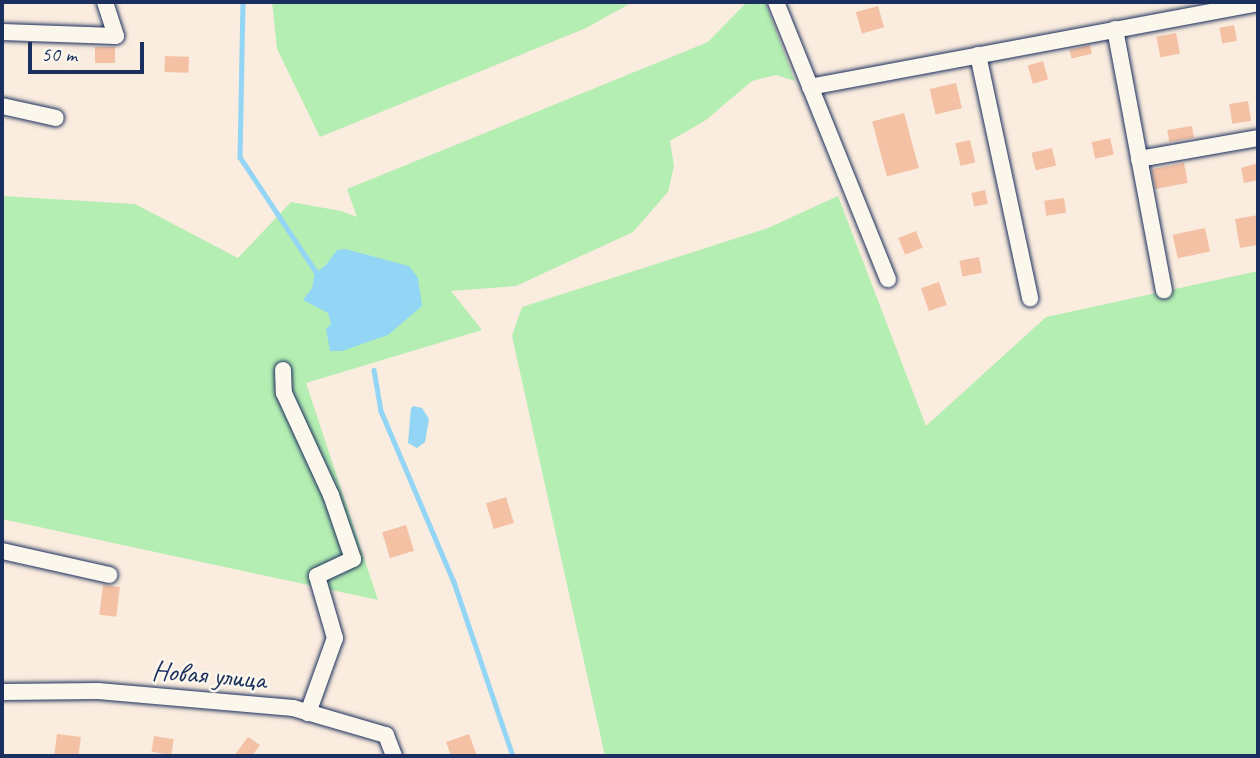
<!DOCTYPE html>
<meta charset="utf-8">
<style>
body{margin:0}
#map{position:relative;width:1260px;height:758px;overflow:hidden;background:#faecde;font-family:Caveat,sans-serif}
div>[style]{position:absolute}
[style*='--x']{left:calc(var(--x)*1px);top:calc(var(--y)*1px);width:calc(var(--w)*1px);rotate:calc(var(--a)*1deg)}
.green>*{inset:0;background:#b5eeb2}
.water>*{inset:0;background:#92d5f4}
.stream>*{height:4.5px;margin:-2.25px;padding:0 2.25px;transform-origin:2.25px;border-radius:2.25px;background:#92d5f4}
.building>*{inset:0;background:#f4c1a5;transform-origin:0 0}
.roads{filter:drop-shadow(0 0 2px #1b2f5e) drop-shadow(0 0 2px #1b2f5e)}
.minor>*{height:16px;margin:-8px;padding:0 8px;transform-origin:8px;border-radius:8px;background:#fbf7ec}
span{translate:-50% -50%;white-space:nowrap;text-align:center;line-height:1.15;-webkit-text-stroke:5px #fbf7ec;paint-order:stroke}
.street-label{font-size:28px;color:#1b2f5e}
.frame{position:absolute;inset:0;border:4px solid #1b2f5e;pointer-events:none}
.scale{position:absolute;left:28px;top:42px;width:116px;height:32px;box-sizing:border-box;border:4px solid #1b2f5e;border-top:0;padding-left:9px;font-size:21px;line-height:24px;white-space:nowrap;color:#1b2f5e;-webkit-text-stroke:5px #fbf7ec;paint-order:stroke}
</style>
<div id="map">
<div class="green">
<i style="clip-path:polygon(272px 2px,633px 2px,586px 28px,320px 137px,277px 49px)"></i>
<i style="clip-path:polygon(747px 2px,765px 2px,795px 81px,776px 75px,752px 81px,706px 120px,670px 141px,674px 166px,668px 192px,633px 232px,516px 286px,451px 291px,482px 330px,306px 383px,378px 600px,2px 519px,2px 196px,135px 204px,238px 258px,291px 202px,341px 211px,357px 217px,347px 189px,708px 42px)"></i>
<i style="clip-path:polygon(838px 196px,926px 426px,1046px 317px,1258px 271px,1258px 756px,605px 756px,512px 336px,522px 307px,768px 228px)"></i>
</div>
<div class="water">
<i style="clip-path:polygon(345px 249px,409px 266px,418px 278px,422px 306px,388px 335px,342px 351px,330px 351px,326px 329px,331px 324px,328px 313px,303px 300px,312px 288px,315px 273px,326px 265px,337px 250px)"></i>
<i style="clip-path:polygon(413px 406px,422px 408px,429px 419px,425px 442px,417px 448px,408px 443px,411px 408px)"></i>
</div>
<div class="stream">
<i style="--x:243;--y:2;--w:155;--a:91.1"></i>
<i style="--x:240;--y:157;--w:141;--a:56.5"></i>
<i style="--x:374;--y:370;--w:42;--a:80.3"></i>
<i style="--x:381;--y:411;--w:186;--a:66.9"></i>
<i style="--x:454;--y:582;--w:184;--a:71.3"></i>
</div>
<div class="building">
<i style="left:878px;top:6px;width:22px;height:23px;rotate:74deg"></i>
<i style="left:1234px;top:25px;width:16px;height:15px;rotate:79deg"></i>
<i style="left:1176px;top:33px;width:21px;height:20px;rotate:79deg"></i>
<i style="left:1090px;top:45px;width:9px;height:21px;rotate:77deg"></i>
<i style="left:95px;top:47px;width:20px;height:16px"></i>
<i style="left:165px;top:56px;width:24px;height:16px;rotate:2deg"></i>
<i style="left:1043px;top:61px;width:19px;height:16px;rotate:74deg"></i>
<i style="left:956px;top:83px;width:26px;height:27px;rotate:77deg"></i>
<i style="left:1248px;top:101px;width:20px;height:19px;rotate:81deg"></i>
<i style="left:904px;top:113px;width:57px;height:33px;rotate:75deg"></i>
<i style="left:1192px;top:126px;width:12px;height:25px;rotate:81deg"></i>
<i style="left:1110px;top:138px;width:17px;height:19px;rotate:77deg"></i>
<i style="left:970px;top:140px;width:23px;height:15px;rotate:77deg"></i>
<i style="left:1052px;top:148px;width:18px;height:21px;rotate:77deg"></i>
<i style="left:1184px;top:163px;width:20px;height:33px;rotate:79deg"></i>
<i style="clip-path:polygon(1258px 163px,1258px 180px,1244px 183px,1241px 168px)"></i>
<i style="left:985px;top:190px;width:14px;height:14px;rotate:78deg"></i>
<i style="left:1064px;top:198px;width:15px;height:20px;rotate:82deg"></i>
<i style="clip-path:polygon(1258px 215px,1258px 245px,1240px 248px,1235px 219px)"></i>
<i style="left:1205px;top:228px;width:24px;height:33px;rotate:78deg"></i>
<i style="left:916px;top:231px;width:18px;height:19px;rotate:68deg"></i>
<i style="left:979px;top:257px;width:16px;height:20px;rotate:79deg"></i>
<i style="left:939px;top:282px;width:24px;height:19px;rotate:71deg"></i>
<i style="left:506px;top:497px;width:27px;height:21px;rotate:73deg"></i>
<i style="left:406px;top:525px;width:27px;height:25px;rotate:73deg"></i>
<i style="left:103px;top:585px;width:17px;height:30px;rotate:7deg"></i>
<i style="left:57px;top:734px;width:24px;height:21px;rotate:7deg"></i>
<i style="clip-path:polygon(469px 734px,477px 756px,451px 756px,446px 742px)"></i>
<i style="left:154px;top:736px;width:20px;height:16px;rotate:9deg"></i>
<i style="clip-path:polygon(248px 737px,260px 745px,252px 756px,234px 756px)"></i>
</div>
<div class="roads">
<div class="minor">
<i style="--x:776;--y:2;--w:299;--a:68"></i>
<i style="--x:1115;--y:29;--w:266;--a:79.4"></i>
<i style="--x:2;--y:32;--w:114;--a:2"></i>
<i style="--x:116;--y:36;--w:36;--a:-108"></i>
<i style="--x:978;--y:55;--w:249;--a:77.9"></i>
<i style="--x:810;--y:87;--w:456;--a:-10.6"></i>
<i style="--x:2;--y:106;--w:55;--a:12.5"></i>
<i style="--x:1139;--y:159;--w:121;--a:-10"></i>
<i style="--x:283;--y:370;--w:23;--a:88"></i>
<i style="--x:284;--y:393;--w:112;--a:65.3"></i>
<i style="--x:331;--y:495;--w:68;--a:71"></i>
<i style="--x:353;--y:559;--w:40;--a:155"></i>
<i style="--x:317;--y:576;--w:65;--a:73.8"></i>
<i style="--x:335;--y:638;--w:80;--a:109.8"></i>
<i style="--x:2;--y:551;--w:110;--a:12.6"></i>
<i style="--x:2;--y:692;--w:96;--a:-0.6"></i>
<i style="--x:98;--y:691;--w:196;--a:5"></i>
<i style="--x:293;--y:708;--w:97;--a:16.2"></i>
<i style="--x:386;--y:735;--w:22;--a:69"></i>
</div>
</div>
<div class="street-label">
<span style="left:209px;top:675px;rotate:5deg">Новая улица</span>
</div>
<div class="frame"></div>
<div class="scale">50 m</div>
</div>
